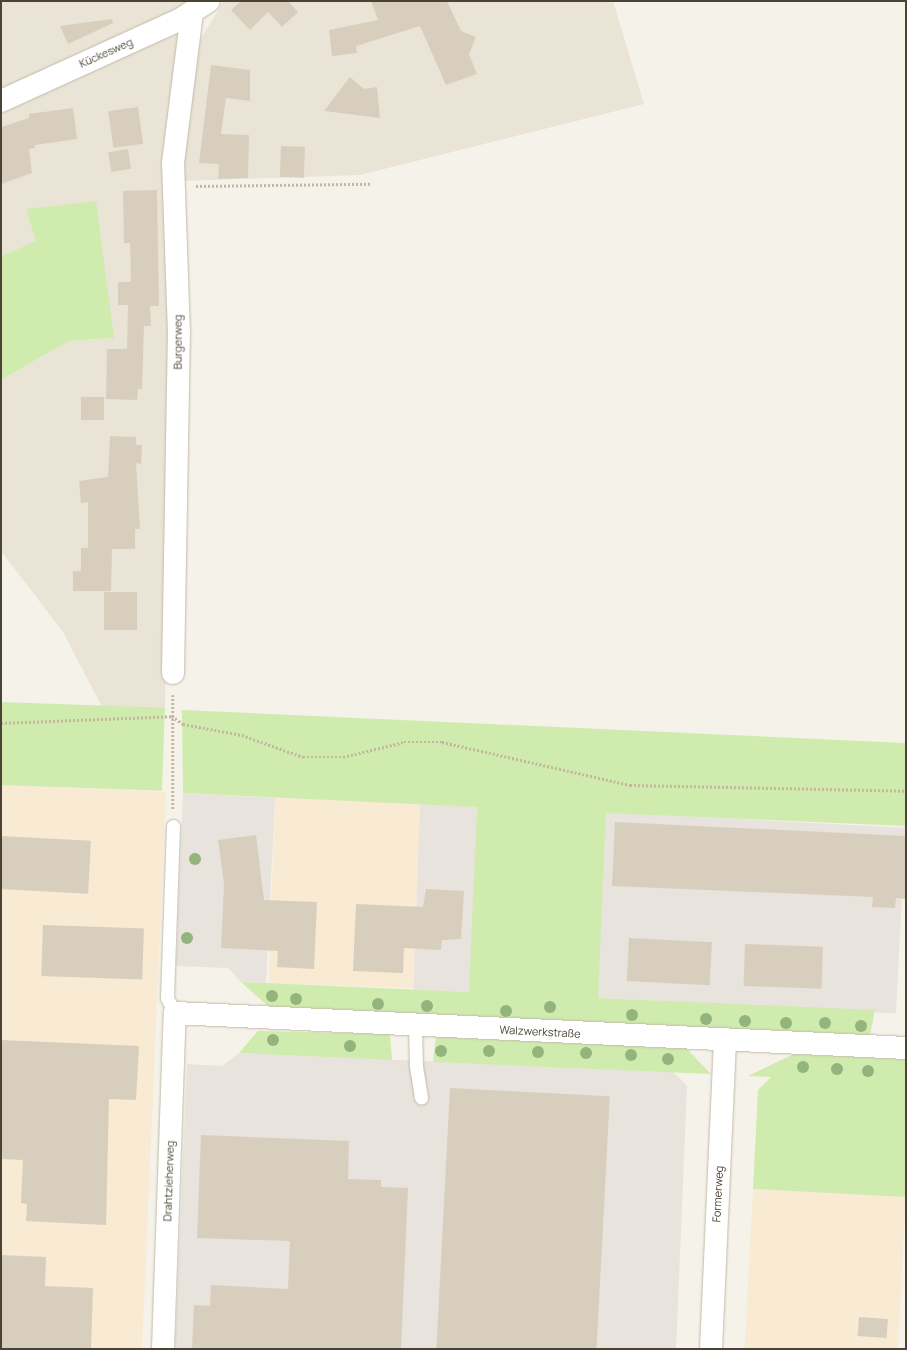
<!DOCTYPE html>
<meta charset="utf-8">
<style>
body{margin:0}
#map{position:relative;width:907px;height:1350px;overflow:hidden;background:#f5f2e9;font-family:Manrope,sans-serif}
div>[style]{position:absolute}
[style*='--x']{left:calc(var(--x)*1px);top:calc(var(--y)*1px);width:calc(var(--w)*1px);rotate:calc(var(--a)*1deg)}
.residential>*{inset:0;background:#eae4d6}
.commercial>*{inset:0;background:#f8ead3;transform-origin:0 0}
.industrial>*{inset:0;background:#e8e3dd;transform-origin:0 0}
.green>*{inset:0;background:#cfecae;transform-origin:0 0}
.building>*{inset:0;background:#d8cebd;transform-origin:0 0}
.path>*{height:2.5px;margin-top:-1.25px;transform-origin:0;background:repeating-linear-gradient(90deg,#c5b79a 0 2px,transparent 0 4px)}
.roads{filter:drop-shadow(0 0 1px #c2baaa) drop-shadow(0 0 1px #c2baaa)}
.service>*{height:13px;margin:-6.5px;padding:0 6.5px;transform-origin:6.5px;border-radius:6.5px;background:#fff}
.minor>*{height:22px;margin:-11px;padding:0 11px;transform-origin:11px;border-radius:11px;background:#fff}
.trees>*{width:12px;height:12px;margin:-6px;border-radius:50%;background:#94b47d}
span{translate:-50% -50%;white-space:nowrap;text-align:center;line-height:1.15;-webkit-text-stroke:3px #fff;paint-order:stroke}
.street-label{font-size:11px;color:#4a4336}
.frame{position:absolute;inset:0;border:2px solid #4a4336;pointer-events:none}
</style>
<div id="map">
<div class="residential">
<i style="clip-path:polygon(1px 1px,194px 1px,2px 92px)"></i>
<i style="clip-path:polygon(224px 1px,613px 1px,644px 104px,360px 175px,182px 181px,186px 106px,200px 40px)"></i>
<i style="clip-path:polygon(175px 29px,183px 36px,169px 103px,165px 181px,172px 283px,165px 709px,102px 707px,63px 632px,1px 551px,1px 380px,69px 341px,114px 338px,26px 210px,37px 241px,1px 256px,1px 112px)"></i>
</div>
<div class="commercial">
<i style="clip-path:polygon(1px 785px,166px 792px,142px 1349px,1px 1349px)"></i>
<i style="left:275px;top:798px;width:145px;height:185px;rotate:2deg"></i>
<i style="left:753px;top:1189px;width:153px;height:160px;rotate:3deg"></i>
</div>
<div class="industrial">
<i style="clip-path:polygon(183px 793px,275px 798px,266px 983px,241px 982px,228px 968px,176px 966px)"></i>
<i style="left:420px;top:804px;width:57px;height:186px;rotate:2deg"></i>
<i style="left:606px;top:812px;width:300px;height:186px;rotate:3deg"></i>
<i style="clip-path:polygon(239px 1053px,673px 1072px,687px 1086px,676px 1349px,175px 1349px,187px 1064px,222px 1066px)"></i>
</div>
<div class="green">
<i style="clip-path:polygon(96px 201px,114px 338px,69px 341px,1px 380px,1px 256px,36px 241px,26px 209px)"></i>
<i style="left:1px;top:702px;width:164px;height:83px;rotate:2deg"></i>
<i style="clip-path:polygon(182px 710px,906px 743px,906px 826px,606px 813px,598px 998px,875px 1010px,870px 1035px,270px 1008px,241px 982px,469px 992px,477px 807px,183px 793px)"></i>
<i style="clip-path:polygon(258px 1031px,390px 1034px,392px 1060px,239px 1053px)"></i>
<i style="clip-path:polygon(436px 1036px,686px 1048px,711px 1074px,433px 1062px)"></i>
<i style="clip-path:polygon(794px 1054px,906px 1059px,906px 1197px,753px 1189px,758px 1090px,771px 1077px,748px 1076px)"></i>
</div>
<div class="building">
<i style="clip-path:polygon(241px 1px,288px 1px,298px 12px,282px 27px,268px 12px,250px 30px,231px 10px)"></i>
<i style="clip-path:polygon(371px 1px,447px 1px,461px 31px,476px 37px,469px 54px,477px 74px,446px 85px,420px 26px,356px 46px,357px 53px,332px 56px,329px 30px,378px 20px)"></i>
<i style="clip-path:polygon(112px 19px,113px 23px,68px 44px,60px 26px)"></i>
<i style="clip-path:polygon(211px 65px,250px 70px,250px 101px,226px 98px,221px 134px,249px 135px,248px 178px,218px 179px,219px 164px,199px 163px)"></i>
<i style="clip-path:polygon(350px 77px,364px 89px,377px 87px,380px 118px,324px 111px)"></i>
<i style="left:138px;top:107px;width:37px;height:30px;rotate:82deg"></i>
<i style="clip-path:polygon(73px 108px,77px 139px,35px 145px,35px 148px,29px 149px,32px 173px,1px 184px,1px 127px,29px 118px,29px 114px)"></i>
<i style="left:281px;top:146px;width:24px;height:31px;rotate:2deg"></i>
<i style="left:128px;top:149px;width:20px;height:20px;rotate:81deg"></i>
<i style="clip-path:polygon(157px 190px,159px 306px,150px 306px,151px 326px,144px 326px,142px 389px,138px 389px,137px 400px,106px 399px,107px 349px,127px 349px,128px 305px,118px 305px,118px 282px,131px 282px,130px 243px,124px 243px,123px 191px)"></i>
<i style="left:81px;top:397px;width:23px;height:23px"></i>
<i style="clip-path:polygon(110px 436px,136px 437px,136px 445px,142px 445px,141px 464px,136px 463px,140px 529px,135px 529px,135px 549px,112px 549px,111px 591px,73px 591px,73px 571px,81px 571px,81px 548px,88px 548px,88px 502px,81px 503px,79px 481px,108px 477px)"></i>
<i style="left:104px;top:592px;width:33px;height:38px"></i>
<i style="clip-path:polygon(615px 822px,906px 836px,906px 899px,896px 898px,895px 908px,872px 907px,873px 897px,612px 886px)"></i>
<i style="clip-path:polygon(256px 835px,264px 900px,317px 902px,314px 969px,277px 967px,278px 951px,221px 948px,224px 884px,218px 840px)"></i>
<i style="left:1px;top:836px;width:90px;height:53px;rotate:3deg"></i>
<i style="clip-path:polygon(426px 889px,464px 891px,461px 939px,442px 940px,441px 950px,404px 948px,403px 973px,353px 971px,356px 904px,423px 907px)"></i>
<i style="left:43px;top:925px;width:101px;height:51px;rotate:2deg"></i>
<i style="left:629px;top:938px;width:83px;height:43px;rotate:3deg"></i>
<i style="left:745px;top:944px;width:78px;height:42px;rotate:2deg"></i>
<i style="clip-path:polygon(1px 1040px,139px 1046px,136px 1100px,109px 1099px,106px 1225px,26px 1221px,27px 1204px,21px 1203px,23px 1160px,1px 1159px)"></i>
<i style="left:450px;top:1088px;width:160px;height:261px;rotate:3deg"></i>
<i style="clip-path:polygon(201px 1135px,349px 1141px,348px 1179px,381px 1180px,381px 1187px,408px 1188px,401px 1349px,192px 1349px,194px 1305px,210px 1306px,211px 1285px,288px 1289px,290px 1241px,197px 1238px)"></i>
<i style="clip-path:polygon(1px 1255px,46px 1257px,45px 1286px,93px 1288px,91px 1349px,1px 1349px)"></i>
<i style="left:859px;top:1317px;width:29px;height:19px;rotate:4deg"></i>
</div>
<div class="path">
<i style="--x:196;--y:186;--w:176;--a:-0.7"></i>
<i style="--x:173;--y:695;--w:115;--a:90"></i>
<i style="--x:1;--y:723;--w:171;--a:-2.3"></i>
<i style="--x:172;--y:716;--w:14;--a:36"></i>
<i style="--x:183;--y:724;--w:60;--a:10.6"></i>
<i style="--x:242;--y:735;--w:65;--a:19.8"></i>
<i style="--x:303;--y:757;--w:40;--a:0"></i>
<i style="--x:343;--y:757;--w:63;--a:-13.8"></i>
<i style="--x:404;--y:742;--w:38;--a:0"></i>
<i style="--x:442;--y:742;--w:193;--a:12.9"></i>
<i style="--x:630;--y:785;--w:276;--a:1.2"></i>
</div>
<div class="roads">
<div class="service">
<i style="--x:173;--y:826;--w:172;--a:92"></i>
<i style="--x:167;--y:998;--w:17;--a:62"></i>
<i style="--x:415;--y:1026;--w:40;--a:88.6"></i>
<i style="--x:416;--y:1066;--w:32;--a:81"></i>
</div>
<div class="minor">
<i style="--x:1;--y:101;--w:198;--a:-24.5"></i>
<i style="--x:181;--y:19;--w:33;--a:-33"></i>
<i style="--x:173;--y:673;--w:339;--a:-89"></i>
<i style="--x:179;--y:334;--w:171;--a:-92"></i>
<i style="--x:173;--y:163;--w:152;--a:-82.8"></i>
<i style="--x:163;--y:1349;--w:336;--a:-88"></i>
<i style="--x:175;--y:1013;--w:732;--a:2.74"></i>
<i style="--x:711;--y:1349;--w:309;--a:-87.4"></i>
</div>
</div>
<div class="trees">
<i style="left:195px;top:859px"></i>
<i style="left:187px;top:938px"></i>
<i style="left:272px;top:996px"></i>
<i style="left:296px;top:999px"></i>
<i style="left:378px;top:1004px"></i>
<i style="left:427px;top:1006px"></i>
<i style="left:550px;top:1007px"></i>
<i style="left:506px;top:1011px"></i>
<i style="left:632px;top:1015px"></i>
<i style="left:706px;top:1019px"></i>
<i style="left:745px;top:1021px"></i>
<i style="left:786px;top:1023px"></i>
<i style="left:825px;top:1023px"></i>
<i style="left:861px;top:1026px"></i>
<i style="left:273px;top:1040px"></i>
<i style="left:350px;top:1046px"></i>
<i style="left:441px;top:1051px"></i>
<i style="left:489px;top:1051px"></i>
<i style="left:538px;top:1052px"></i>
<i style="left:586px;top:1053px"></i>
<i style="left:631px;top:1055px"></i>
<i style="left:668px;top:1059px"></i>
<i style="left:803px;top:1067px"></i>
<i style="left:837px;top:1069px"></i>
<i style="left:868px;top:1071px"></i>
</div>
<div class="street-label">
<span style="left:106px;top:53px;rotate:-24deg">Kückesweg</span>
<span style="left:178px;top:342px;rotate:-90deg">Burgerweg</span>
<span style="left:540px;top:1032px;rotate:3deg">Walzwerkstraße</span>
<span style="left:169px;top:1181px;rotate:-88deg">Drahtzieherweg</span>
<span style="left:718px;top:1194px;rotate:-87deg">Formerweg</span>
</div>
<div class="frame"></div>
</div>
